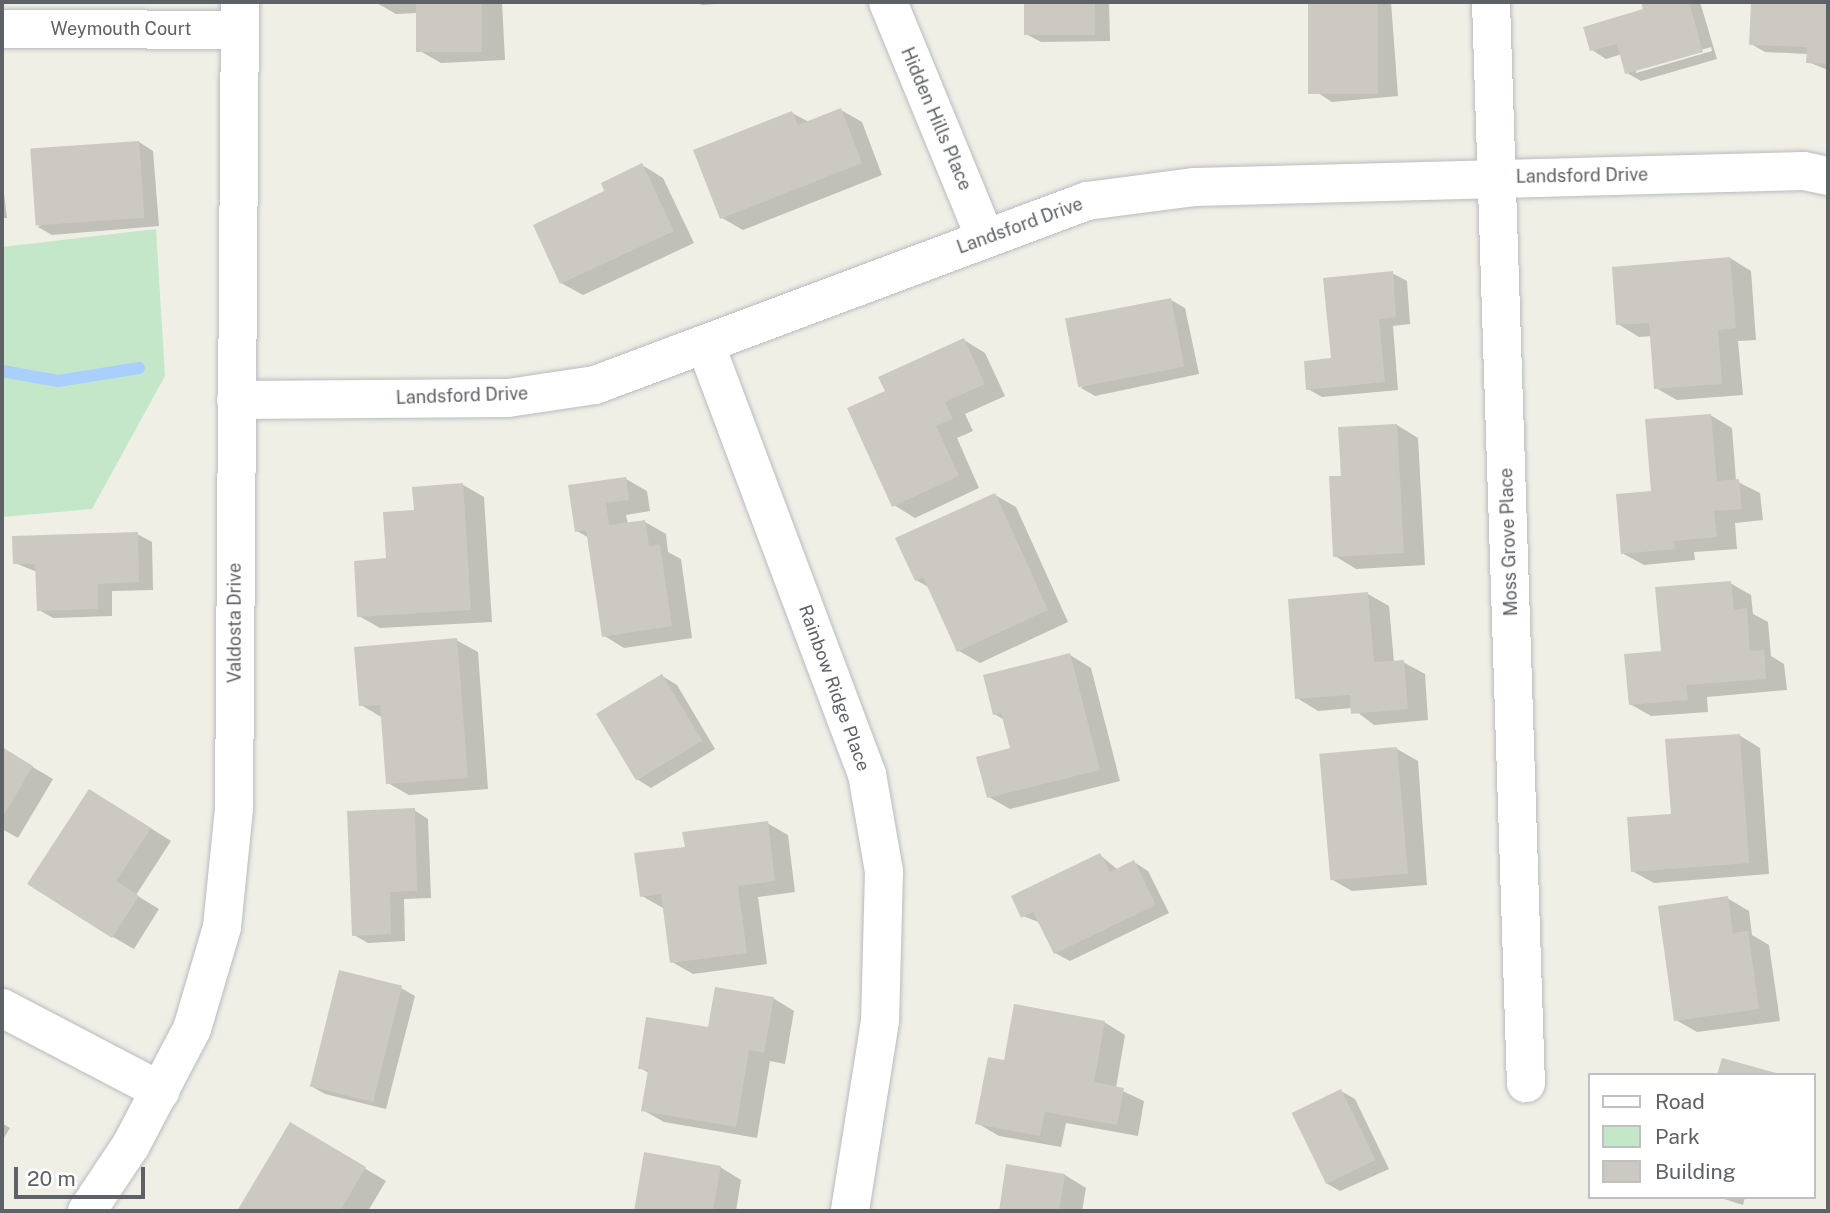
<!DOCTYPE html>
<style>
body{margin:0}
#map{position:relative;width:1830px;height:1213px;overflow:hidden;background:#f0efe6;font-family:"Public Sans",sans-serif}
div>[style]{position:absolute}
[style*='--x']{left:calc(var(--x)*1px);top:calc(var(--y)*1px);width:calc(var(--w)*1px);rotate:calc(var(--a)*1deg)}
.green>*{inset:0;background:#c3e7c8}
.shadow>*{inset:0;background:#0003}
.stream>*{height:12px;margin:-6px;padding:0 6px;transform-origin:6px;border-radius:6px;background:#a8cffe}
.building>*{inset:0;background:#ccc9c3;transform-origin:0 0}
.roads{filter:drop-shadow(0 0 2px #b9bbc0) drop-shadow(0 0 2px #b9bbc0)}
.minor>*{height:38px;margin:-19px;padding:0 19px;transform-origin:19px;border-radius:19px;background:#fff}
span{translate:-50% -50%;white-space:nowrap;text-align:center;line-height:1.15;-webkit-text-stroke:7px #fff;paint-order:stroke}
.street-label{font-size:18px;color:#5e6166}
.frame{position:absolute;inset:0;border:4px solid #5e6166;pointer-events:none}
.legend{position:absolute;left:1588px;top:1073px;width:228px;height:126px;box-sizing:border-box;background:#fff;border:2px solid #bfc0c2;margin:0;padding:9px 12px;list-style:none;font-size:21px;color:#5e6166}
.legend li{display:flex;align-items:center;gap:14px;height:35px}
.legend b{width:35px;border:2px solid #bfc0c2}
.scale{position:absolute;left:14px;top:1167px;width:131px;height:32px;box-sizing:border-box;border:4px solid #5e6166;border-top:0;padding-left:9px;font-size:21px;line-height:24px;white-space:nowrap;color:#5e6166;-webkit-text-stroke:5px #fff;paint-order:stroke}
</style>
<div id="map">
<div class="green">
<i style="clip-path:polygon(156px 229px,165px 376px,92px 509px,2px 517px,2px 247px)"></i>
</div>
<div class="shadow">
<i style="clip-path:polygon(375px 2px,502px 2px,505px 60px,441px 63px,420px 51px,418px 13px,396px 14px)"></i>
<i style="clip-path:polygon(696px 2px,742px 2px,702px 5px)"></i>
<i style="clip-path:polygon(1026px 2px,1109px 2px,1110px 41px,1041px 42px,1026px 34px)"></i>
<i style="clip-path:polygon(1310px 2px,1391px 2px,1398px 96px,1332px 102px,1318px 93px)"></i>
<i style="clip-path:polygon(evenodd,1643px 2px,1700px 2px,1717px 59px,1641px 81px,1627px 73px,1622px 54px,1606px 59px,1592px 50px,1646px 10px,1643px 2px,1711px 47px,1712px 51px,1636px 73px,1636px 69px,1711px 47px)"></i>
<i style="clip-path:polygon(1753px 2px,1828px 2px,1828px 70px,1808px 62px,1808px 54px,1765px 52px,1751px 44px)"></i>
<i style="clip-path:polygon(841px 110px,862px 122px,882px 175px,743px 230px,722px 218px,792px 113px,809px 122px)"></i>
<i style="clip-path:polygon(139px 142px,153px 151px,159px 226px,52px 235px,38px 227px)"></i>
<i style="clip-path:polygon(642px 165px,663px 178px,694px 243px,583px 295px,561px 283px,607px 192px)"></i>
<i style="clip-path:polygon(2px 177px,7px 218px,2px 218px)"></i>
<i style="clip-path:polygon(1730px 258px,1751px 271px,1756px 340px,1738px 341px,1743px 395px,1677px 400px,1656px 388px,1652px 336px,1639px 337px,1618px 324px)"></i>
<i style="clip-path:polygon(1392px 273px,1407px 281px,1410px 324px,1393px 326px,1398px 390px,1322px 397px,1308px 389px)"></i>
<i style="clip-path:polygon(1171px 300px,1185px 308px,1199px 374px,1095px 396px,1081px 388px)"></i>
<i style="clip-path:polygon(964px 340px,985px 353px,1005px 396px,965px 414px,973px 431px,957px 438px,979px 488px,915px 518px,894px 505px,887px 392px)"></i>
<i style="clip-path:polygon(1710px 415px,1732px 428px,1736px 481px,1760px 493px,1763px 520px,1735px 523px,1737px 549px,1694px 552px,1695px 560px,1644px 565px,1622px 553px,1653px 493px)"></i>
<i style="clip-path:polygon(1397px 425px,1418px 438px,1425px 565px,1356px 569px,1335px 556px)"></i>
<i style="clip-path:polygon(626px 479px,647px 491px,650px 511px,626px 515px,628px 524px,645px 522px,666px 534px,668px 552px,681px 559px,692px 638px,624px 648px,603px 635px,589px 538px,577px 531px)"></i>
<i style="clip-path:polygon(463px 485px,484px 497px,492px 622px,380px 628px,359px 616px,416px 511px)"></i>
<i style="clip-path:polygon(995px 495px,1016px 507px,1068px 622px,980px 663px,959px 651px,930px 588px,916px 580px)"></i>
<i style="clip-path:polygon(137px 534px,152px 542px,153px 590px,112px 591px,112px 616px,53px 618px,39px 610px,37px 572px,15px 563px)"></i>
<i style="clip-path:polygon(1730px 583px,1751px 595px,1753px 614px,1768px 622px,1771px 656px,1784px 664px,1787px 690px,1707px 697px,1708px 712px,1651px 716px,1630px 704px,1663px 653px)"></i>
<i style="clip-path:polygon(1368px 594px,1389px 606px,1394px 662px,1403px 662px,1425px 674px,1428px 720px,1374px 725px,1352px 708px,1318px 711px,1297px 698px)"></i>
<i style="clip-path:polygon(456px 640px,478px 652px,488px 789px,409px 795px,388px 783px,383px 718px,361px 705px)"></i>
<i style="clip-path:polygon(1070px 655px,1091px 668px,1120px 781px,1010px 809px,989px 797px,1012px 750px,1005px 720px,994px 714px)"></i>
<i style="clip-path:polygon(662px 676px,677px 685px,715px 749px,651px 788px,637px 779px)"></i>
<i style="clip-path:polygon(1739px 735px,1760px 748px,1769px 874px,1654px 883px,1632px 871px)"></i>
<i style="clip-path:polygon(2px 749px,53px 779px,18px 838px,2px 829px)"></i>
<i style="clip-path:polygon(1397px 749px,1418px 761px,1427px 885px,1352px 891px,1331px 879px)"></i>
<i style="clip-path:polygon(111px 803px,171px 841px,136px 895px,159px 909px,134px 949px,113px 937px)"></i>
<i style="clip-path:polygon(414px 810px,428px 819px,431px 898px,404px 899px,405px 941px,368px 943px,354px 935px)"></i>
<i style="clip-path:polygon(767px 823px,788px 835px,795px 892px,758px 897px,767px 964px,693px 974px,672px 962px,663px 908px,642px 896px,687px 848px)"></i>
<i style="clip-path:polygon(1100px 855px,1118px 870px,1134px 862px,1148px 871px,1169px 913px,1070px 961px,1055px 953px,1041px 923px,1023px 916px)"></i>
<i style="clip-path:polygon(1727px 898px,1749px 911px,1752px 935px,1769px 945px,1780px 1021px,1697px 1032px,1676px 1020px)"></i>
<i style="clip-path:polygon(401px 988px,415px 996px,386px 1109px,325px 1094px,311px 1086px)"></i>
<i style="clip-path:polygon(773px 998px,794px 1011px,785px 1064px,770px 1061px,757px 1138px,664px 1122px,643px 1110px,649px 1073px,640px 1068px)"></i>
<i style="clip-path:polygon(1104px 1022px,1125px 1035px,1116px 1088px,1144px 1101px,1138px 1136px,1066px 1123px,1061px 1147px,999px 1136px,977px 1123px,1005px 1062px)"></i>
<i style="clip-path:polygon(1341px 1091px,1355px 1099px,1389px 1169px,1340px 1191px,1326px 1183px)"></i>
<i style="clip-path:polygon(2px 1123px,10px 1128px,2px 1141px)"></i>
<i style="clip-path:polygon(290px 1124px,386px 1181px,368px 1211px,239px 1211px)"></i>
<i style="clip-path:polygon(645px 1154px,720px 1167px,741px 1180px,736px 1211px,636px 1211px)"></i>
<i style="clip-path:polygon(1008px 1166px,1065px 1175px,1086px 1188px,1082px 1211px,1000px 1211px)"></i>
<i style="clip-path:polygon(1718px 1197px,1745px 1197px,1743px 1205px)"></i>
</div>
<div class="stream">
<i style="--x:2;--y:371;--w:57;--a:10.1"></i>
<i style="--x:58;--y:381;--w:82;--a:-9.1"></i>
</div>
<div class="building">
<i style="left:416px;top:2px;width:66px;height:50px"></i>
<i style="left:1024px;top:2px;width:71px;height:33px"></i>
<i style="left:1308px;top:2px;width:70px;height:92px"></i>
<i style="clip-path:polygon(1641px 2px,1689px 2px,1703px 52px,1625px 74px,1617px 44px,1590px 51px,1583px 27px,1643px 9px)"></i>
<i style="clip-path:polygon(1751px 2px,1828px 2px,1828px 64px,1806px 63px,1807px 47px,1749px 45px)"></i>
<i style="clip-path:polygon(841px 108px,862px 163px,720px 219px,693px 150px,792px 111px,798px 125px)"></i>
<i style="left:139px;top:141px;width:77px;height:109px;rotate:86deg"></i>
<i style="clip-path:polygon(642px 163px,674px 231px,560px 284px,533px 225px,604px 191px,601px 183px)"></i>
<i style="clip-path:polygon(1730px 257px,1736px 328px,1718px 330px,1722px 384px,1654px 389px,1649px 323px,1616px 325px,1612px 267px)"></i>
<i style="clip-path:polygon(1393px 271px,1396px 317px,1379px 319px,1385px 382px,1306px 390px,1304px 361px,1331px 358px,1323px 278px)"></i>
<i style="left:1171px;top:298px;width:70px;height:108px;rotate:79deg"></i>
<i style="clip-path:polygon(964px 338px,985px 384px,945px 402px,953px 419px,936px 426px,959px 476px,892px 507px,847px 408px,885px 391px,878px 377px)"></i>
<i style="clip-path:polygon(1711px 414px,1717px 481px,1739px 479px,1742px 509px,1714px 511px,1717px 537px,1674px 541px,1675px 549px,1621px 554px,1616px 494px,1651px 491px,1645px 419px)"></i>
<i style="clip-path:polygon(1397px 424px,1404px 553px,1333px 557px,1329px 476px,1341px 476px,1338px 427px)"></i>
<i style="clip-path:polygon(626px 477px,629px 500px,606px 503px,609px 525px,645px 520px,649px 546px,660px 545px,672px 626px,602px 637px,586px 530px,575px 532px,568px 485px)"></i>
<i style="clip-path:polygon(463px 483px,471px 610px,357px 617px,354px 561px,386px 558px,383px 512px,414px 510px,412px 487px)"></i>
<i style="clip-path:polygon(995px 493px,1048px 610px,957px 652px,923px 577px,915px 581px,895px 538px)"></i>
<i style="clip-path:polygon(138px 532px,139px 582px,98px 584px,98px 609px,37px 611px,35px 564px,13px 564px,12px 536px)"></i>
<i style="clip-path:polygon(1731px 581px,1734px 610px,1747px 608px,1750px 651px,1764px 650px,1766px 679px,1686px 685px,1688px 700px,1629px 705px,1624px 654px,1661px 651px,1655px 587px)"></i>
<i style="clip-path:polygon(1368px 592px,1374px 662px,1404px 660px,1408px 709px,1351px 714px,1350px 695px,1295px 699px,1288px 599px)"></i>
<i style="clip-path:polygon(457px 638px,468px 778px,386px 784px,380px 705px,359px 706px,354px 647px)"></i>
<i style="clip-path:polygon(1070px 653px,1100px 770px,987px 798px,976px 757px,1010px 748px,1001px 713px,993px 715px,983px 675px)"></i>
<i style="left:662px;top:674px;width:78px;height:77px;rotate:59deg"></i>
<i style="clip-path:polygon(1740px 734px,1749px 863px,1631px 872px,1627px 817px,1671px 814px,1665px 739px)"></i>
<i style="clip-path:polygon(2px 747px,33px 766px,2px 818px)"></i>
<i style="left:1397px;top:747px;width:127px;height:78px;rotate:85deg"></i>
<i style="clip-path:polygon(89px 789px,151px 828px,116px 881px,139px 896px,112px 938px,27px 884px)"></i>
<i style="clip-path:polygon(415px 808px,417px 891px,390px 892px,391px 934px,352px 936px,347px 811px)"></i>
<i style="clip-path:polygon(768px 821px,775px 881px,738px 886px,747px 953px,670px 963px,661px 894px,640px 897px,634px 853px,685px 847px,682px 832px)"></i>
<i style="clip-path:polygon(1100px 853px,1110px 872px,1134px 860px,1156px 905px,1054px 954px,1033px 912px,1021px 918px,1011px 896px)"></i>
<i style="clip-path:polygon(1728px 896px,1733px 933px,1748px 931px,1759px 1009px,1674px 1021px,1658px 906px)"></i>
<i style="left:339px;top:970px;width:65px;height:120px;rotate:14deg"></i>
<i style="clip-path:polygon(715px 987px,774px 997px,764px 1053px,749px 1050px,736px 1127px,641px 1111px,648px 1070px,638px 1069px,646px 1017px,708px 1027px)"></i>
<i style="clip-path:polygon(1014px 1004px,1105px 1021px,1094px 1082px,1124px 1088px,1117px 1125px,1045px 1112px,1040px 1136px,975px 1124px,988px 1057px,1004px 1060px)"></i>
<i style="clip-path:polygon(1722px 1058px,1780px 1074px,1780px 1075px,1717px 1075px)"></i>
<i style="left:1341px;top:1089px;width:79px;height:55px;rotate:64deg"></i>
<i style="clip-path:polygon(290px 1122px,366px 1167px,340px 1211px,237px 1211px)"></i>
<i style="clip-path:polygon(644px 1152px,721px 1166px,713px 1211px,634px 1211px)"></i>
<i style="clip-path:polygon(1006px 1164px,1065px 1174px,1059px 1211px,999px 1211px)"></i>
</div>
<div class="roads">
<div class="minor">
<i style="--x:888;--y:2;--w:254;--a:67.6"></i>
<i style="--x:1491;--y:2;--w:1082;--a:88.15"></i>
<i style="--x:2;--y:29;--w:237;--a:0.2"></i>
<i style="--x:706;--y:346;--w:457;--a:69.4"></i>
<i style="--x:867;--y:774;--w:98;--a:80.1"></i>
<i style="--x:884;--y:871;--w:150;--a:91.5"></i>
<i style="--x:880;--y:1021;--w:192;--a:99"></i>
<i style="--x:236;--y:400;--w:272;--a:-0.4"></i>
<i style="--x:508;--y:398;--w:88;--a:-8.5"></i>
<i style="--x:595;--y:385;--w:525;--a:-20.5"></i>
<i style="--x:1087;--y:201;--w:109;--a:-7.4"></i>
<i style="--x:1195;--y:187;--w:609;--a:-1.5"></i>
<i style="--x:1804;--y:171;--w:25;--a:12"></i>
<i style="--x:2;--y:1008;--w:179;--a:27.6"></i>
<i style="--x:87;--y:1211;--w:79;--a:-56.3"></i>
<i style="--x:131;--y:1145;--w:131;--a:-62.3"></i>
<i style="--x:192;--y:1029;--w:106;--a:-73.6"></i>
<i style="--x:222;--y:927;--w:120;--a:-84.2"></i>
<i style="--x:234;--y:808;--w:806;--a:-89.57"></i>
</div>
</div>
<div class="street-label">
<span style="left:121px;top:29px">Weymouth Court</span>
<span style="left:936px;top:119px;rotate:67deg">Hidden Hills Place</span>
<span style="left:1582px;top:176px;rotate:-1deg">Landsford Drive</span>
<span style="left:1020px;top:226px;rotate:-20deg">Landsford Drive</span>
<span style="left:462px;top:396px;rotate:-2deg">Landsford Drive</span>
<span style="left:1509px;top:542px;rotate:-92deg">Moss Grove Place</span>
<span style="left:235px;top:623px;rotate:-90deg">Valdosta Drive</span>
<span style="left:834px;top:688px;rotate:70deg">Rainbow Ridge Place</span>
</div>
<div class="frame"></div>
<ul class="legend">
<li><b style="height:9px;background:#fff"></b>Road</li>
<li><b style="height:19px;background:#c3e7c8"></b>Park</li>
<li><b style="height:19px;background:#ccc9c3"></b>Building</li>
</ul>
<div class="scale">20 m</div>
</div>
